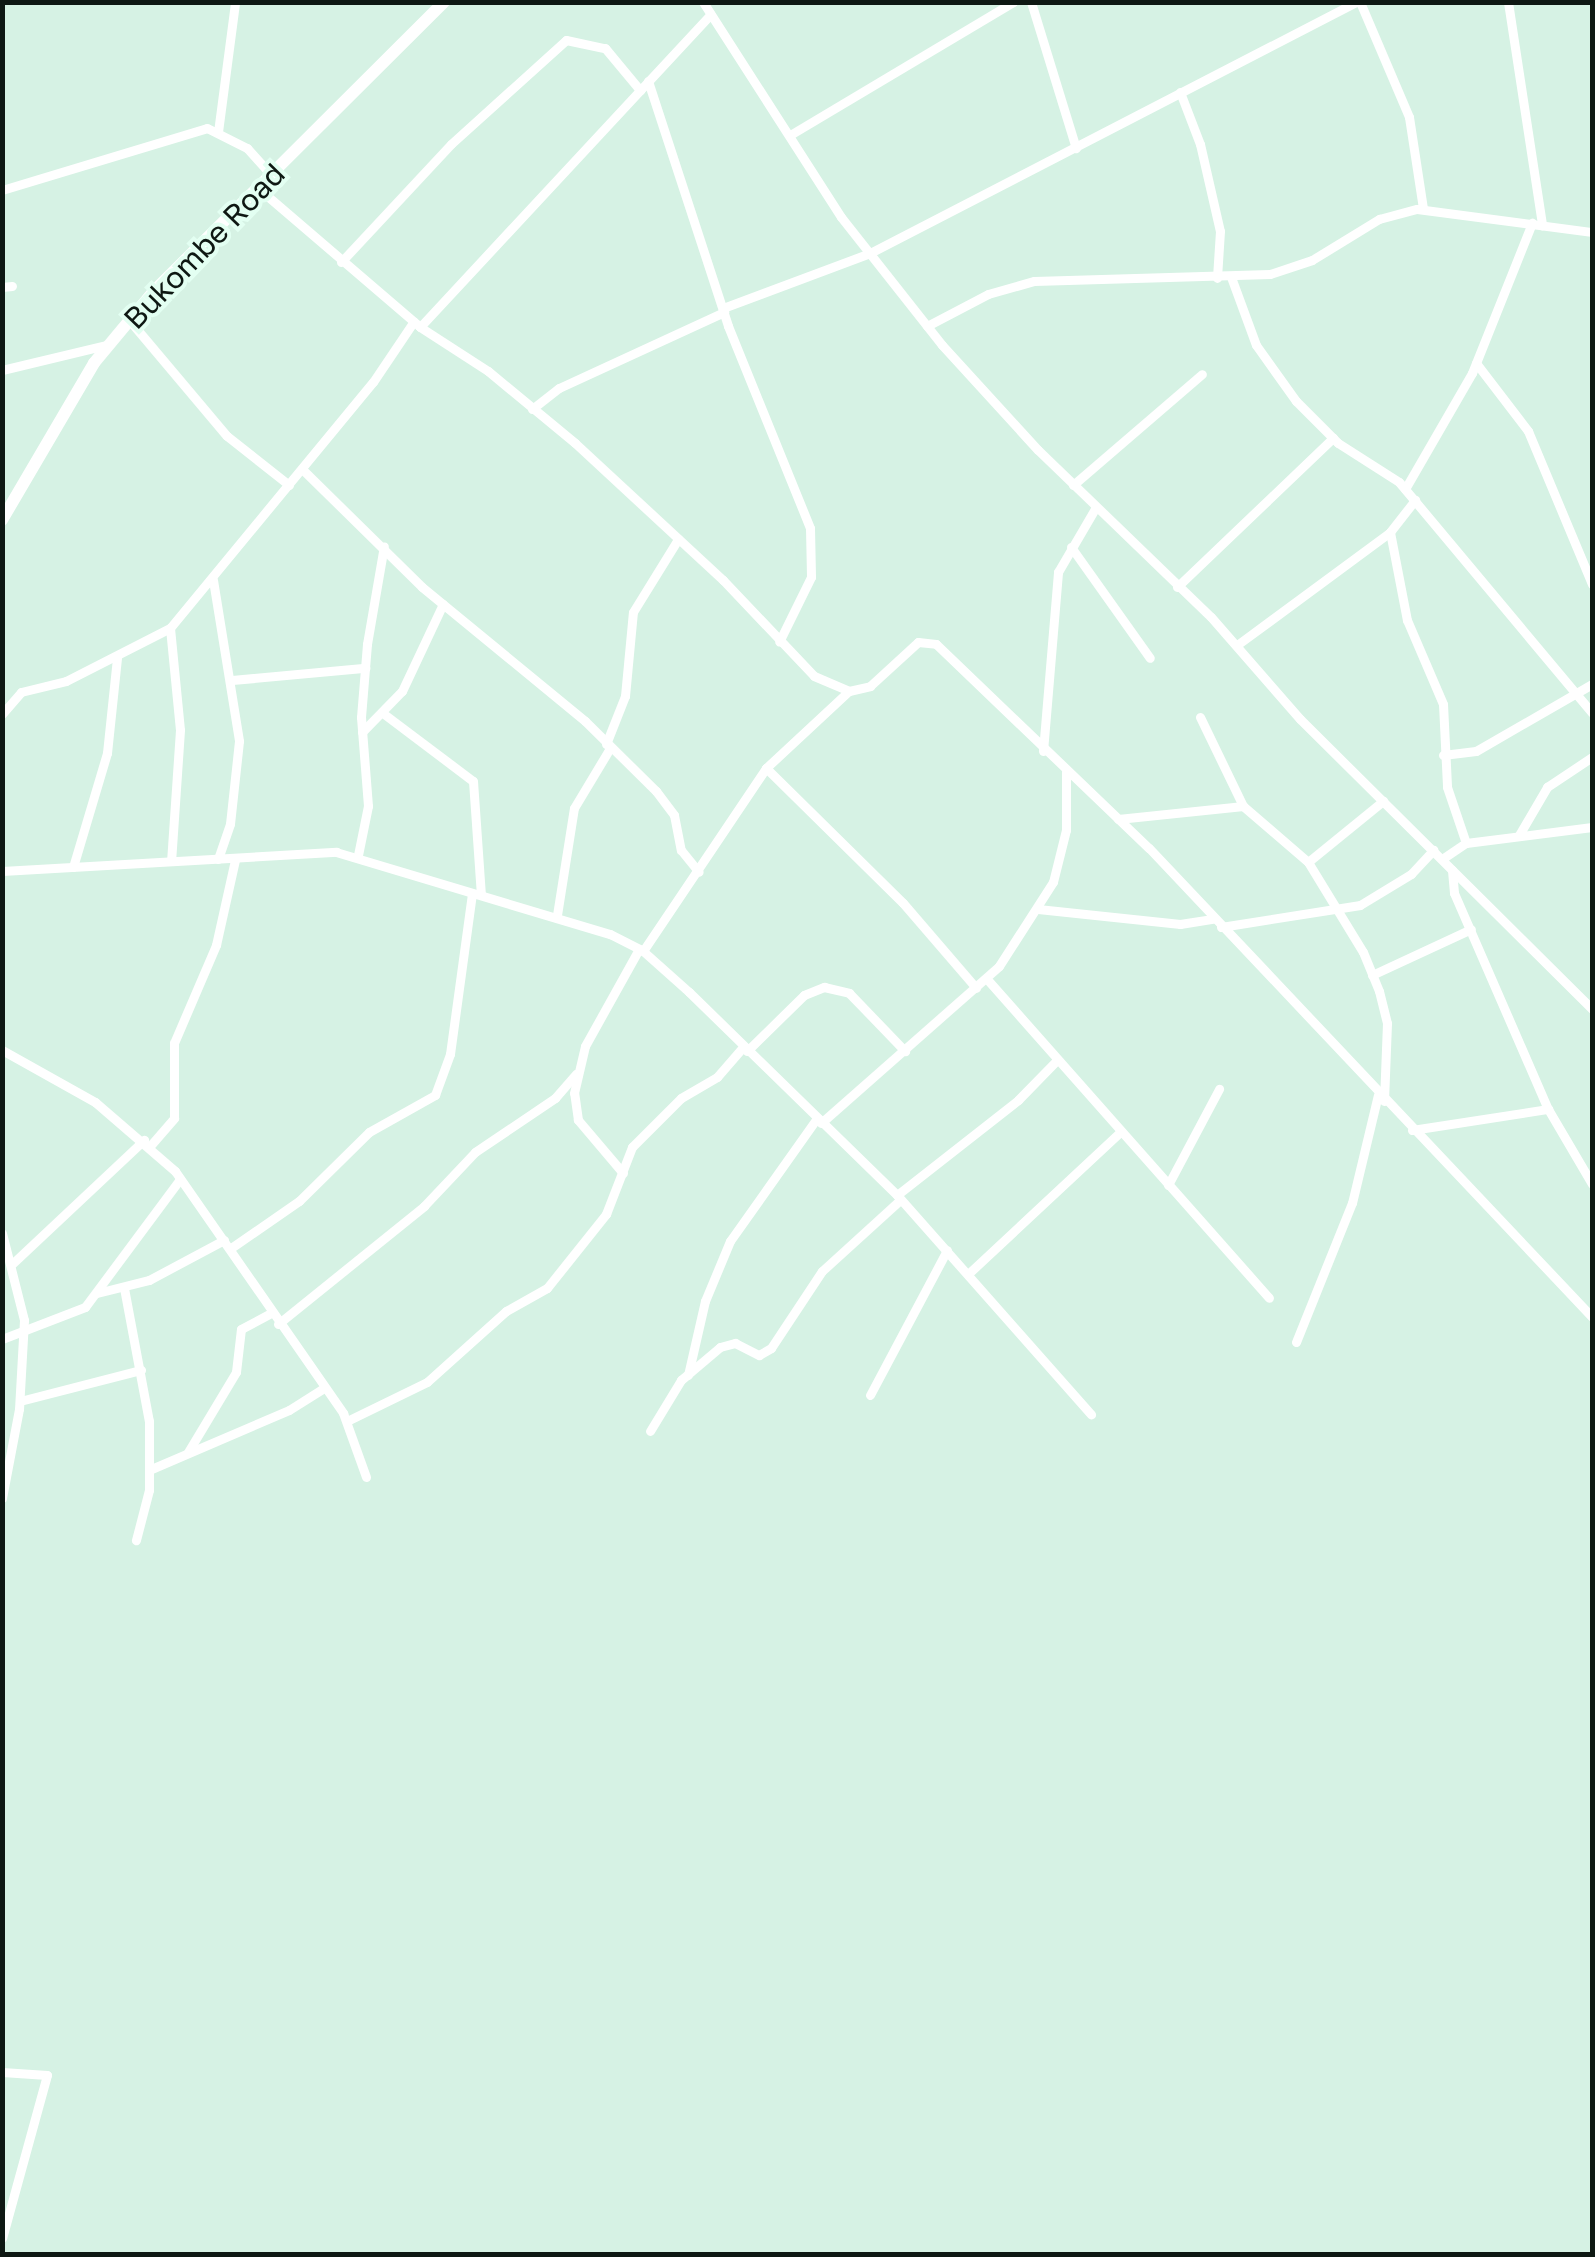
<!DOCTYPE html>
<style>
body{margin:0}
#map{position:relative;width:1595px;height:2257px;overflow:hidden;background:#d6f2e4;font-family:"Golos Text",sans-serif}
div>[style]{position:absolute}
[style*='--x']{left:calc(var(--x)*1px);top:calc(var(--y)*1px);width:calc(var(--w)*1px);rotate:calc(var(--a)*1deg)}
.minor>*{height:9px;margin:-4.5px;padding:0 4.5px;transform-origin:4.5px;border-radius:4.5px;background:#fff}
.secondary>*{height:12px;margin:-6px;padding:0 6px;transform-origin:6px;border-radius:6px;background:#fff}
span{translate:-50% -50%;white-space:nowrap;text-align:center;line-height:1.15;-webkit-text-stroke:8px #e3fff2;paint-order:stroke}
.street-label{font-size:30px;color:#0e1813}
.frame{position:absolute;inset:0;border:5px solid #0e1813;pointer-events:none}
</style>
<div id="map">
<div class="minor">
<i style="--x:703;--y:2;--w:255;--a:57.3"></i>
<i style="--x:841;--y:217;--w:163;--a:51.7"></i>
<i style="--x:942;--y:345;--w:142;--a:47.6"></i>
<i style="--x:1038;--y:450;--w:240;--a:44"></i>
<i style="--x:1211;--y:617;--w:135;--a:48.9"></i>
<i style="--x:1300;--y:719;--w:412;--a:44.8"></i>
<i style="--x:1031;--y:2;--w:153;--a:72.9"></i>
<i style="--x:1360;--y:2;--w:125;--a:66.9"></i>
<i style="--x:1409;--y:117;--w:93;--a:81.3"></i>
<i style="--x:1508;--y:2;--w:226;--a:81.3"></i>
<i style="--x:648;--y:81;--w:258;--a:71.9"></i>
<i style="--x:728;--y:326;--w:218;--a:67.9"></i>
<i style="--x:810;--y:528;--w:49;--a:88.8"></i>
<i style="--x:811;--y:577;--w:72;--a:116.2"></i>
<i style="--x:1180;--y:92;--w:56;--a:69"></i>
<i style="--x:1200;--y:144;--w:89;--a:77.1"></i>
<i style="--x:1220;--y:231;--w:47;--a:93.7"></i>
<i style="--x:218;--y:132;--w:131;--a:-82.5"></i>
<i style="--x:790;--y:135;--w:260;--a:-30.8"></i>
<i style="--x:258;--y:188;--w:213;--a:40.6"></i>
<i style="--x:420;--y:327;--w:81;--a:32.9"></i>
<i style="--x:488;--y:371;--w:113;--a:39.6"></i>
<i style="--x:575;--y:443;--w:202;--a:42.8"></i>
<i style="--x:723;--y:580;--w:132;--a:46.5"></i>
<i style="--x:814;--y:676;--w:38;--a:23"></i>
<i style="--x:849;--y:691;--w:22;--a:-13"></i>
<i style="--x:870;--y:686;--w:65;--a:-42.5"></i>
<i style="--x:918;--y:642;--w:18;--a:6"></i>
<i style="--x:936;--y:644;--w:295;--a:43.8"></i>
<i style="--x:1149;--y:848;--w:645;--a:46.63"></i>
<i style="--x:2;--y:190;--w:214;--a:-16.8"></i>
<i style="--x:207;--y:128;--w:45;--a:26.6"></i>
<i style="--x:247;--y:148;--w:36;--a:48"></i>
<i style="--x:341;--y:262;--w:161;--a:-47"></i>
<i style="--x:451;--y:144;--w:155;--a:-42.1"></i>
<i style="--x:566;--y:40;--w:40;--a:12"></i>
<i style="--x:605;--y:48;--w:55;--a:50.2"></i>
<i style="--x:1231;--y:277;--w:72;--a:69.8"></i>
<i style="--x:1256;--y:345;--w:69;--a:54.5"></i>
<i style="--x:1296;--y:401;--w:59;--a:45"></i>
<i style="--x:1338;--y:443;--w:72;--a:32.6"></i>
<i style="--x:1399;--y:482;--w:301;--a:50.1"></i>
<i style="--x:2;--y:287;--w:10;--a:-6"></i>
<i style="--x:723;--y:308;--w:157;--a:-20.5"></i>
<i style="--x:870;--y:253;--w:547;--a:-27.31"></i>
<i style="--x:130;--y:321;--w:150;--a:49.9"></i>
<i style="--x:227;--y:436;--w:79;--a:38.3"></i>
<i style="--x:927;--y:326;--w:69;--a:-27.7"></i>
<i style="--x:988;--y:294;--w:48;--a:-15.8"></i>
<i style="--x:1034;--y:281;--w:236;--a:-1.7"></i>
<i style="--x:1270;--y:274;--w:44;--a:-18.4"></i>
<i style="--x:1312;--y:260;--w:79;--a:-31.5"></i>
<i style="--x:1379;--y:219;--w:39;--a:-15"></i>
<i style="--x:1417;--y:209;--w:177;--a:7.5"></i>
<i style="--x:420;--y:327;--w:427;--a:-47.1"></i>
<i style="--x:1476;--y:363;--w:86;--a:52.6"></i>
<i style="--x:1528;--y:431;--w:166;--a:67.3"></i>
<i style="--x:2;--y:370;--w:111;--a:-13.5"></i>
<i style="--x:532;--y:409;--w:34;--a:-38"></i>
<i style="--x:559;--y:388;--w:182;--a:-24.7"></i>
<i style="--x:302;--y:469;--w:168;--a:44.5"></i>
<i style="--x:422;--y:587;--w:211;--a:39.4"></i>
<i style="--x:585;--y:721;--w:100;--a:44.6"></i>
<i style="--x:656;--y:791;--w:30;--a:53"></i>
<i style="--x:674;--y:815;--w:36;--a:79"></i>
<i style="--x:681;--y:850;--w:28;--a:51"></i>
<i style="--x:1073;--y:485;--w:170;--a:-40.7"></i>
<i style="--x:1405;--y:489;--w:134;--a:-60"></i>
<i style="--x:1472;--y:373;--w:162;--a:-68.2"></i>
<i style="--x:1390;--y:532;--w:90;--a:79.1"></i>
<i style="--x:1407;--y:620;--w:91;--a:66.8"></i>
<i style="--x:1443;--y:704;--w:83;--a:87.2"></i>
<i style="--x:1447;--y:787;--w:59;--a:71.3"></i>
<i style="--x:1071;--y:547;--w:136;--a:54.6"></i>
<i style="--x:213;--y:580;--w:163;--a:80.8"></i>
<i style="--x:239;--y:741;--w:83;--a:96.2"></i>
<i style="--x:230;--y:824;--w:37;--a:109"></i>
<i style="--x:1177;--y:587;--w:216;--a:-43.7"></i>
<i style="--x:170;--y:628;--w:102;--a:84.4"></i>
<i style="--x:180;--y:730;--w:131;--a:93.9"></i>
<i style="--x:1237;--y:645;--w:190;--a:-36.4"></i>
<i style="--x:1390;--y:532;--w:41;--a:-52"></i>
<i style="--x:232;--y:680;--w:134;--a:-5.2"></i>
<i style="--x:2;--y:714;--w:29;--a:-49"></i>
<i style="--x:21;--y:692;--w:46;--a:-13.7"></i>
<i style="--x:66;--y:681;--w:117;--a:-27"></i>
<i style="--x:170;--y:628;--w:319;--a:-50.5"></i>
<i style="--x:373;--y:382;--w:73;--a:-56.1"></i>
<i style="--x:384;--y:714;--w:111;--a:37"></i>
<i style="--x:473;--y:781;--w:114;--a:86"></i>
<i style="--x:1200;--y:717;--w:99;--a:64.2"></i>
<i style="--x:362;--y:732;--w:57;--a:-45.7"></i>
<i style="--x:402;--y:691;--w:96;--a:-64.8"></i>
<i style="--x:606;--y:744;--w:52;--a:-68.4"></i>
<i style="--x:625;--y:696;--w:84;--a:-84.6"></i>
<i style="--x:633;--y:612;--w:86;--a:-58.3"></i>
<i style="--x:1043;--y:751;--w:180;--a:-85.2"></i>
<i style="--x:1058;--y:572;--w:75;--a:-59.7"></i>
<i style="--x:1443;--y:755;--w:33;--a:-7"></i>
<i style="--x:1476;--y:751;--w:134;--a:-30"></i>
<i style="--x:766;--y:768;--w:192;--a:44.6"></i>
<i style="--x:903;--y:903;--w:112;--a:49.3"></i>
<i style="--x:1118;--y:819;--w:126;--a:-5.9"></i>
<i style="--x:1243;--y:806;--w:86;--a:40.7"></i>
<i style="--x:1308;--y:862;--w:105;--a:58.6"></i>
<i style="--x:1363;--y:952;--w:42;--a:67.7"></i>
<i style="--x:1379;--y:991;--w:33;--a:76"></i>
<i style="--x:1387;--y:1023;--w:78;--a:92.2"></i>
<i style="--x:1519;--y:835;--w:56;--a:-59.7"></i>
<i style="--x:1547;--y:787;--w:54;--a:-33.7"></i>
<i style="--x:358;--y:855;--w:50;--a:-78.5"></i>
<i style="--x:368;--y:806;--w:89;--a:-94.5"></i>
<i style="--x:361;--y:717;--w:73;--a:-85.3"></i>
<i style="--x:367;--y:644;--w:99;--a:-80.2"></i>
<i style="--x:1442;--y:859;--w:29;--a:-34"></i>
<i style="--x:1466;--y:843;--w:127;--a:-7.2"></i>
<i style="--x:1308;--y:862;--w:97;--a:-39.1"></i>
<i style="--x:73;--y:867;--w:119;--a:-73.4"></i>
<i style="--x:107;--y:753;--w:96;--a:-84"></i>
<i style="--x:1452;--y:870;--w:23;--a:85"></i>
<i style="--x:1454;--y:893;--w:236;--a:66.5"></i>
<i style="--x:1548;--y:1109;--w:87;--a:59.6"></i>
<i style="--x:2;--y:871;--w:335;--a:-3.3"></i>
<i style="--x:336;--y:852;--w:286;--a:16.7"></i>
<i style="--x:610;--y:934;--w:37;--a:27"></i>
<i style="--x:643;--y:951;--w:62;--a:41.7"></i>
<i style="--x:689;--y:992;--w:291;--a:44.3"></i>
<i style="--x:897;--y:1195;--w:293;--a:48.5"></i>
<i style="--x:1038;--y:909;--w:143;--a:6"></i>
<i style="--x:1180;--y:924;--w:33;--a:-9"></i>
<i style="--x:557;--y:915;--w:108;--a:-81"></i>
<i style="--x:574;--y:808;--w:70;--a:-59"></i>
<i style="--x:1221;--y:927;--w:141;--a:-9"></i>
<i style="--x:1360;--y:905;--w:60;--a:-31.3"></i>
<i style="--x:1411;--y:874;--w:33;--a:-47"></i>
<i style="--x:643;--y:951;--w:220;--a:-56.1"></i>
<i style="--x:766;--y:768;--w:113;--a:-42.9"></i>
<i style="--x:1372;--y:975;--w:109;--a:-24.9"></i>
<i style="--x:986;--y:978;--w:427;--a:48.5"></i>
<i style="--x:2;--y:1050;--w:107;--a:29.2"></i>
<i style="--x:95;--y:1102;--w:106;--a:40.8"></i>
<i style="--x:175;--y:1171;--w:295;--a:55.2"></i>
<i style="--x:343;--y:1413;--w:68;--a:70.2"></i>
<i style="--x:747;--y:1051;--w:80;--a:-44.5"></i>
<i style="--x:804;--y:995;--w:22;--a:-22"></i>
<i style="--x:824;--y:987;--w:26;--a:13"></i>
<i style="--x:849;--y:993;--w:81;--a:46"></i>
<i style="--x:821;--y:1123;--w:237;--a:-41.4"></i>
<i style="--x:999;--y:966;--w:100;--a:-57.3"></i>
<i style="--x:1053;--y:882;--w:54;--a:-76"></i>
<i style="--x:1066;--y:830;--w:58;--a:-90"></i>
<i style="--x:1412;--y:1130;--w:138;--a:-8.8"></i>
<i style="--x:150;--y:1146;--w:37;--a:-49"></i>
<i style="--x:174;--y:1118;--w:75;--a:-90"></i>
<i style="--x:174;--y:1043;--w:107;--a:-66.8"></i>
<i style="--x:216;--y:945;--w:87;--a:-77.4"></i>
<i style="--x:623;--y:1173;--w:70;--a:-130.3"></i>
<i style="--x:578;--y:1120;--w:27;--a:-98"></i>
<i style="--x:574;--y:1093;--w:48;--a:-76.8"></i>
<i style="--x:585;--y:1046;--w:111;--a:-60.9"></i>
<i style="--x:1168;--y:1185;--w:109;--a:-62"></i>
<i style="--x:897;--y:1195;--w:154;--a:-38.1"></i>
<i style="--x:1018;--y:1100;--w:54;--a:-45.7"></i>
<i style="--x:2;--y:1233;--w:90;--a:75.8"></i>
<i style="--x:24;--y:1320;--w:89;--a:93.2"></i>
<i style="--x:19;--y:1409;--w:91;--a:100.8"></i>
<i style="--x:231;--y:1248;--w:83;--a:-34.7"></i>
<i style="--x:299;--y:1201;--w:98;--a:-44.6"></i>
<i style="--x:369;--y:1132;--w:76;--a:-29.3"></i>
<i style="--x:435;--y:1095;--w:44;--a:-69.9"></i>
<i style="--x:450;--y:1054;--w:162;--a:-82.2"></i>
<i style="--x:13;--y:1263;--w:180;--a:-43.2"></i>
<i style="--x:968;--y:1274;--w:207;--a:-43"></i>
<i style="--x:124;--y:1288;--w:135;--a:79.4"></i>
<i style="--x:149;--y:1421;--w:69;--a:90"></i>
<i style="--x:149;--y:1490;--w:52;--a:104.6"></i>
<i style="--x:97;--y:1293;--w:54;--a:-14"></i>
<i style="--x:149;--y:1280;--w:85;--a:-28.1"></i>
<i style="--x:278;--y:1324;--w:188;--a:-38.9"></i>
<i style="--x:424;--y:1206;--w:74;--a:-46.6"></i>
<i style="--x:475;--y:1152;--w:97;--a:-34"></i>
<i style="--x:555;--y:1098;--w:32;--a:-49"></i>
<i style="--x:2;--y:1339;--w:89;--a:-21.1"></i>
<i style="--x:85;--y:1307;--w:159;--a:-53.4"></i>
<i style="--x:1296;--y:1342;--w:150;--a:-68.1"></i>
<i style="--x:1352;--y:1203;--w:111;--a:-76.5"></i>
<i style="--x:688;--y:1375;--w:76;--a:-77.1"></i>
<i style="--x:705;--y:1301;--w:65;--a:-67.4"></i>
<i style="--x:730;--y:1241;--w:151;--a:-54.7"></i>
<i style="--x:870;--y:1395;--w:164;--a:-62"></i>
<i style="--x:20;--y:1401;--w:125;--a:-14.4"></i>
<i style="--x:347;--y:1421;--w:89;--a:-26"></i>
<i style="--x:427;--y:1382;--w:106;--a:-41.9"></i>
<i style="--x:506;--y:1311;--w:47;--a:-29.3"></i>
<i style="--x:547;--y:1288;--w:95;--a:-51.4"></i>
<i style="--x:606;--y:1214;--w:72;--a:-68.8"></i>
<i style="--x:632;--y:1147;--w:69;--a:-45"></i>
<i style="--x:681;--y:1098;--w:42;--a:-30.3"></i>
<i style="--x:717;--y:1077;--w:40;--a:-49"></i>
<i style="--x:650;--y:1431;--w:60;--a:-58.7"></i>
<i style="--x:681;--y:1380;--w:51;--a:-40.2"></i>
<i style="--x:720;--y:1347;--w:16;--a:-15"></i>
<i style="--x:735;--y:1343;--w:27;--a:27"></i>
<i style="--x:759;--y:1355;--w:14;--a:-30"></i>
<i style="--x:771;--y:1348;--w:92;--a:-56.5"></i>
<i style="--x:822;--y:1271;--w:105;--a:-42.3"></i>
<i style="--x:188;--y:1452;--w:93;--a:-59"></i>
<i style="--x:236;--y:1372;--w:43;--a:-83.4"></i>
<i style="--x:241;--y:1329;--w:34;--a:-28"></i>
<i style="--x:149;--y:1470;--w:152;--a:-23.2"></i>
<i style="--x:289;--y:1410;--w:41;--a:-32.2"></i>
<i style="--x:2;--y:2072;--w:45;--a:3.8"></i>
<i style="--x:47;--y:2075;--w:169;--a:105.4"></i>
</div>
<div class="secondary">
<i style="--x:2;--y:520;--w:182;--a:-59.6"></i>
<i style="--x:94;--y:363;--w:94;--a:-50.2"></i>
<i style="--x:154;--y:291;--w:409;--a:-44.9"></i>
</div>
<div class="street-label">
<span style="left:204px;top:246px;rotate:-46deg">Bukombe Road</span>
</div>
<div class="frame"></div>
</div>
